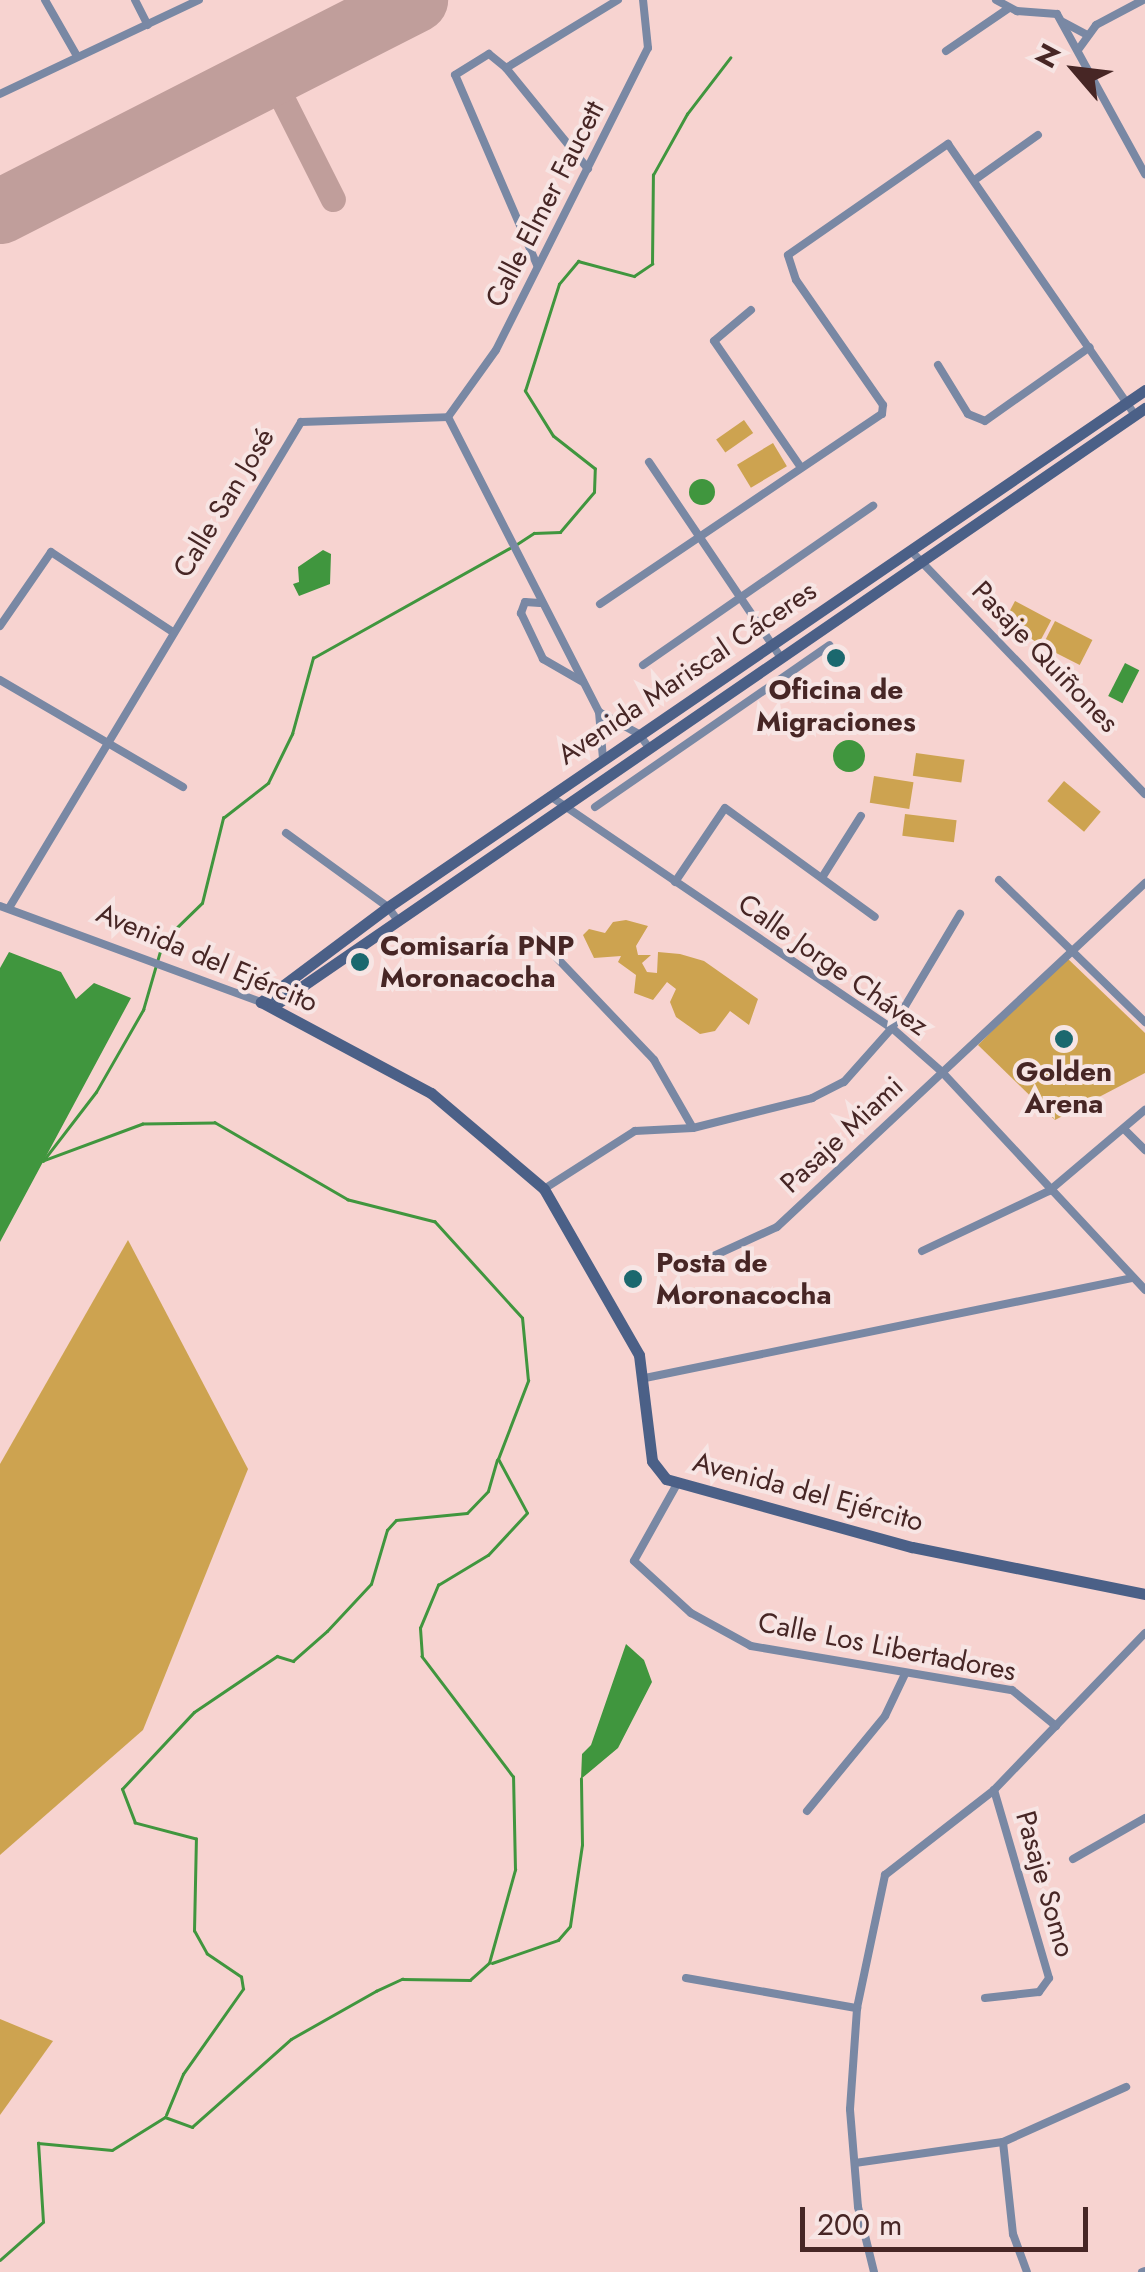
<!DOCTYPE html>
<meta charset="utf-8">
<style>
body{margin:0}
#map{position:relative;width:1145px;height:2272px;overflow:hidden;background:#f7d3d0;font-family:Jost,sans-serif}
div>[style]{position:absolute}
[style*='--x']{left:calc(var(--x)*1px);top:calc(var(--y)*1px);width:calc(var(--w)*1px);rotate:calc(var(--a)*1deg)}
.green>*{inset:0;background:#cda350;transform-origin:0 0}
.water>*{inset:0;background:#40963e;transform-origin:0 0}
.round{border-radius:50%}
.stream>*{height:2.5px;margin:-1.25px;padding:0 1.25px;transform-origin:1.25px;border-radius:1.25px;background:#40963e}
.taxiway>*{height:25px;margin:-12.5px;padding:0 12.5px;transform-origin:12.5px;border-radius:12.5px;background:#c09e9b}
.runway>*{height:65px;margin:-32.5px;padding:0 32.5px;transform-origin:32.5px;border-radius:32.5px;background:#c09e9b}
.street>*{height:8px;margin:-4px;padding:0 4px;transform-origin:4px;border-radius:4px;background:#7988a4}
.secondary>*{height:11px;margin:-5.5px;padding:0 5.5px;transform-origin:5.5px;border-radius:5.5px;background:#4b6087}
.dots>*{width:28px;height:28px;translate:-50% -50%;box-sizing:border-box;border:5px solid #f7e5e4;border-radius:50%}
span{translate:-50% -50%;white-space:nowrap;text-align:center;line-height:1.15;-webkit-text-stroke:8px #f7e5e4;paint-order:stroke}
.street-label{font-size:28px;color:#472625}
.poi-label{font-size:28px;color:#472625;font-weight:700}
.left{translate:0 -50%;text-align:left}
.north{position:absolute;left:1025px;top:20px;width:100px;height:100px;-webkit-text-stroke:8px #f7e5e4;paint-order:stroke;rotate:298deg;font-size:28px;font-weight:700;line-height:40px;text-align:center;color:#472625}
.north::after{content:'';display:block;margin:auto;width:35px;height:45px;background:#472625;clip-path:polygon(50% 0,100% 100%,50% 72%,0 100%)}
.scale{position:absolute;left:800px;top:2207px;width:288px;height:45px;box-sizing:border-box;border:5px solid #472625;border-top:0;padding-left:12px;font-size:30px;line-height:35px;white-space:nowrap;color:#472625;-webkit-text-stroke:8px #f7e5e4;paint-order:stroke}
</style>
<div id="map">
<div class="green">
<i style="left:744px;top:420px;width:16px;height:34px;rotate:55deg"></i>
<i style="left:773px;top:443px;width:27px;height:42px;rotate:59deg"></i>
<i style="left:1015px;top:601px;width:41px;height:26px;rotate:28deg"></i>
<i style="left:1055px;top:621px;width:42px;height:28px;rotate:27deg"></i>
<i style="left:916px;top:753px;width:49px;height:23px;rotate:8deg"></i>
<i style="left:874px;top:776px;width:40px;height:27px;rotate:9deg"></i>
<i style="left:1064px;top:781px;width:48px;height:26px;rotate:40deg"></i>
<i style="left:905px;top:814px;width:52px;height:22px;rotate:7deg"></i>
<i style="clip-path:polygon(626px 920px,648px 926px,636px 946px,638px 955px,651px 955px,642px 963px,647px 972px,657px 973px,658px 952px,680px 954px,704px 961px,758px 999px,749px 1025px,730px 1011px,715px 1031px,700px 1034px,676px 1017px,670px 1002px,676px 989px,667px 982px,653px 1000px,634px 993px,636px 975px,618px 962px,621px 956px,594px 958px,583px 935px,589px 929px,605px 933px,613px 922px)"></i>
<i style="clip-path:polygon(1066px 957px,1145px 1033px,1145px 1073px,1055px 1120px,978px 1045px)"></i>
<i style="clip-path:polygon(128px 1240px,248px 1469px,143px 1730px,0 1855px,0 1464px)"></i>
<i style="clip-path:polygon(0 2019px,53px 2041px,0 2115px)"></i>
</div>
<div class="water">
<i class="round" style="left:689px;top:479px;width:26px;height:26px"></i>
<i style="clip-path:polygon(323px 550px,331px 554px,330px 584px,299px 596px,293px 584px,299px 582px,298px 567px)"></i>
<i style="left:1125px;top:663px;width:16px;height:37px;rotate:27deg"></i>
<i class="round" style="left:833px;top:740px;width:32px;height:32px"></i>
<i style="clip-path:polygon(9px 952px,61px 972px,76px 999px,94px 983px,131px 998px,0 1242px,0 968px)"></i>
<i style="clip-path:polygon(626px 1644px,644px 1660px,652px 1682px,618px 1748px,581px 1779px,582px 1754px,591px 1745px)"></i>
</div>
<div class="stream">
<i style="--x:517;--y:544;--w:20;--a:-33"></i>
<i style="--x:534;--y:533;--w:26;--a:-2"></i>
<i style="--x:560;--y:532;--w:52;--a:-49.6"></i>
<i style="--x:594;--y:492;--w:23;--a:-88"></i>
<i style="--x:595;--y:469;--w:53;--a:-141.8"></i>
<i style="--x:553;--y:436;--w:53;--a:-121.9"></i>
<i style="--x:525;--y:391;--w:112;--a:-72.4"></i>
<i style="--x:559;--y:284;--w:30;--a:-50"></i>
<i style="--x:578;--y:261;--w:58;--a:15"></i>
<i style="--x:634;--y:276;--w:22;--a:-34"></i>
<i style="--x:652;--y:264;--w:89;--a:-89.4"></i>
<i style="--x:653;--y:175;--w:70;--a:-60.9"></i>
<i style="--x:687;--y:114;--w:71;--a:-52.5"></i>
<i style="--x:43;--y:1161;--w:87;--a:-52.5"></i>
<i style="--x:96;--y:1092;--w:95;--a:-60.2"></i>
<i style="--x:143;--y:1010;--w:72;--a:-73.8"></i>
<i style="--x:163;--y:941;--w:54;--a:-44.3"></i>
<i style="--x:202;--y:903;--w:88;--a:-76.1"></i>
<i style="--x:223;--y:818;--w:57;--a:-37.9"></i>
<i style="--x:268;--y:783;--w:55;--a:-63.9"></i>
<i style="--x:292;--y:734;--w:79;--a:-74.6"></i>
<i style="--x:313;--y:658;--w:226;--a:-29.2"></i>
<i style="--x:492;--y:1963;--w:70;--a:-19.2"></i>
<i style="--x:558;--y:1940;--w:18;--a:-49"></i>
<i style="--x:570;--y:1926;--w:82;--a:-81.6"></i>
<i style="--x:582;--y:1845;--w:66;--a:-90.9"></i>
<i style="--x:166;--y:2115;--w:44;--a:-67.5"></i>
<i style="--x:183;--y:2074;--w:104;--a:-54.8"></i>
<i style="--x:243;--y:1989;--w:12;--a:-99"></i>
<i style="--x:241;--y:1977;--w:41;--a:-145.9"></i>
<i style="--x:207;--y:1954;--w:26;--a:-119"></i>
<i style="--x:194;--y:1931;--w:92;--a:-88.8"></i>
<i style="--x:196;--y:1839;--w:63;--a:-165.3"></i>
<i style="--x:135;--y:1823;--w:36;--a:-111"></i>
<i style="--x:122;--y:1789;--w:105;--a:-46.9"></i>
<i style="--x:194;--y:1712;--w:100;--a:-34"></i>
<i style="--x:277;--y:1656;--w:17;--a:17"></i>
<i style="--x:293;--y:1661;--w:45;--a:-41.4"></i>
<i style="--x:327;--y:1631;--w:64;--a:-46.9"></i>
<i style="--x:371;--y:1584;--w:56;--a:-73.5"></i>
<i style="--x:387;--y:1530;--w:13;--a:-48"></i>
<i style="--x:396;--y:1520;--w:71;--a:-5.6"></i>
<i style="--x:467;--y:1513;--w:30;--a:-46"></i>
<i style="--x:488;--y:1491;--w:32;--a:-74"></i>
<i style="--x:0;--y:2260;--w:57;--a:-41.5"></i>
<i style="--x:43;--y:2222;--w:79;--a:-93.6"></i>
<i style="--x:38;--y:2143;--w:74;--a:5.4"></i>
<i style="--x:112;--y:2150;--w:62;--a:-31.9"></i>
<i style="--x:165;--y:2117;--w:29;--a:20"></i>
<i style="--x:192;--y:2127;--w:132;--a:-41.6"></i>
<i style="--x:291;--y:2039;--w:98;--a:-29.5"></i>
<i style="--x:376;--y:1991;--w:29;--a:-25"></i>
<i style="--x:402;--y:1979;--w:68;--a:0.8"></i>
<i style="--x:470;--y:1980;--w:25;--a:-42"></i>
<i style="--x:489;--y:1963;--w:97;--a:-74.4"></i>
<i style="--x:515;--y:1870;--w:93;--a:-91.2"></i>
<i style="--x:513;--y:1777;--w:151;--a:-127.2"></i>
<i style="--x:422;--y:1657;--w:29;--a:-94"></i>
<i style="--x:420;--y:1628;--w:47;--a:-67.3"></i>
<i style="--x:438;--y:1585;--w:58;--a:-31"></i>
<i style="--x:488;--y:1555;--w:57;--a:-47.1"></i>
<i style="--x:527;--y:1513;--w:61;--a:-118.2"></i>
<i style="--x:498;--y:1459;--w:84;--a:-69"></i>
<i style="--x:528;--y:1381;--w:63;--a:-95.4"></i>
<i style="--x:522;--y:1318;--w:130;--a:-132.2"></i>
<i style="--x:435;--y:1222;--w:90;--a:-165.8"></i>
<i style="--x:348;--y:1200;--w:154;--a:-149.9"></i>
<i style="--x:215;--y:1123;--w:72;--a:179.2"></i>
<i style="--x:143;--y:1124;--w:107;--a:159.7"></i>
</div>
<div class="taxiway">
<i style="--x:270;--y:74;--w:140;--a:63.3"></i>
</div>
<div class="runway">
<i style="--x:0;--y:211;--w:466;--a:-27"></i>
</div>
<div class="street">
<i style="--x:45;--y:0;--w:64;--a:60.3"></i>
<i style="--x:135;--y:0;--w:28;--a:63"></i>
<i style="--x:996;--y:0;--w:24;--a:28"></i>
<i style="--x:1017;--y:11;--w:40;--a:4.3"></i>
<i style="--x:1057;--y:14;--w:183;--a:61.2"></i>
<i style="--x:1063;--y:22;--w:26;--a:28"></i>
<i style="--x:1078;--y:50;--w:31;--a:-54"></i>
<i style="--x:1096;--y:25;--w:53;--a:-28"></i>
<i style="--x:946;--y:51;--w:76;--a:-34.3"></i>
<i style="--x:506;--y:68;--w:130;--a:50.9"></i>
<i style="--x:0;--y:94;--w:220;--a:-25.3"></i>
<i style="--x:976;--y:179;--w:76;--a:-35.4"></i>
<i style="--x:537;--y:265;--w:207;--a:-113.3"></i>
<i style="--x:455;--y:75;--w:40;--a:-32"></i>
<i style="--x:489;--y:54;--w:22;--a:39"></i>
<i style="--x:506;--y:68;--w:131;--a:-31.3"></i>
<i style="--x:751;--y:310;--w:48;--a:140"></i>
<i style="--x:714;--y:341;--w:152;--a:55.5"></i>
<i style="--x:938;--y:365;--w:57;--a:58.5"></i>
<i style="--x:968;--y:414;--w:18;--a:22"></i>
<i style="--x:985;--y:421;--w:128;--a:-35.2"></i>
<i style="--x:448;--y:417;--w:82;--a:-54.4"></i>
<i style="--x:496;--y:350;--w:338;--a:-63.3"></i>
<i style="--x:648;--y:48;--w:48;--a:-95.9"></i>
<i style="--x:649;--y:462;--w:236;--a:56"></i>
<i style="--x:912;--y:552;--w:336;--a:46.1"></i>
<i style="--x:540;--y:603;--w:15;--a:-176"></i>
<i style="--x:525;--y:602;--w:12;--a:110"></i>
<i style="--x:521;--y:613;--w:51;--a:64.4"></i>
<i style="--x:543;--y:659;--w:46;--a:29.9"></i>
<i style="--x:600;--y:604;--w:340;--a:-34"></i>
<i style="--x:882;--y:414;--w:9;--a:-84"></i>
<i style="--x:883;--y:405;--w:152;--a:-124.8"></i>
<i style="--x:796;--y:280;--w:26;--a:-108"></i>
<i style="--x:788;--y:255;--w:195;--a:-34.8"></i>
<i style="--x:948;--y:144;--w:329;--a:55.4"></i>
<i style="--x:0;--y:626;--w:90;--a:-55.4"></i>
<i style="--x:51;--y:552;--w:146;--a:33.3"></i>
<i style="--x:643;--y:665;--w:280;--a:-34.7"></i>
<i style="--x:0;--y:680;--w:212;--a:30.3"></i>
<i style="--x:599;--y:712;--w:46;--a:28.8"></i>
<i style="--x:639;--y:734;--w:17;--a:54"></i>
<i style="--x:550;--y:796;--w:413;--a:34.2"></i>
<i style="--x:892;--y:1028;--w:67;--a:41.3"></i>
<i style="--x:942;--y:1072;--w:298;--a:47"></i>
<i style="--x:595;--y:807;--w:285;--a:-34.6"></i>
<i style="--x:286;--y:833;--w:126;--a:36"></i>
<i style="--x:388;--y:907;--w:17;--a:54"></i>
<i style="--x:823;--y:876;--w:71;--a:-57.7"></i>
<i style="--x:999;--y:880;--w:204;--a:44.2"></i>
<i style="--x:675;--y:882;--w:89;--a:-56"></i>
<i style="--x:725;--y:808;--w:185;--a:36"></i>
<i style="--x:0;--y:906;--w:278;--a:20.2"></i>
<i style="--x:9;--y:908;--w:567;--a:-59"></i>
<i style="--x:301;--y:422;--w:147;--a:-1.9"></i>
<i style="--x:448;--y:417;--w:331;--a:62.9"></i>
<i style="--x:599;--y:712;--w:47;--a:85.1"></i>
<i style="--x:557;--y:958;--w:141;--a:46.4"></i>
<i style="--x:654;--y:1060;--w:78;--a:60.2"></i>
<i style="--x:1124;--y:1129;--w:30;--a:45"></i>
<i style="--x:544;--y:1189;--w:108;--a:-32.5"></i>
<i style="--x:635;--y:1131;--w:58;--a:-3"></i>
<i style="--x:693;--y:1128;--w:123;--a:-14.1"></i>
<i style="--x:812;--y:1098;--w:36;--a:-27"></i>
<i style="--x:844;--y:1082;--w:72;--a:-48.4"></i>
<i style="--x:892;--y:1028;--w:133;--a:-59.2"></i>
<i style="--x:922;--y:1251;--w:140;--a:-25.3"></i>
<i style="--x:1049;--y:1191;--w:126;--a:-40.2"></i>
<i style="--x:683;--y:1270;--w:103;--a:-24.6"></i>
<i style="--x:777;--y:1227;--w:504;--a:-43.07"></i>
<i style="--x:645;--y:1378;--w:498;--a:-11.6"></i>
<i style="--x:677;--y:1484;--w:88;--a:119.2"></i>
<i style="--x:634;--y:1561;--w:77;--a:42.4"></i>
<i style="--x:691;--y:1613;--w:68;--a:28.8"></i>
<i style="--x:751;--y:1646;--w:265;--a:9.6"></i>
<i style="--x:1012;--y:1690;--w:57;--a:39.3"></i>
<i style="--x:807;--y:1811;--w:123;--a:-50.6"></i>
<i style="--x:885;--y:1716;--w:47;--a:-64.5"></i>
<i style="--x:1073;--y:1859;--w:83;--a:-29.7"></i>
<i style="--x:686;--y:1978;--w:174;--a:10"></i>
<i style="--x:985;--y:1998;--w:54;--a:-6.3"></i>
<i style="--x:1039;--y:1992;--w:17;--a:-54"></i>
<i style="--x:1049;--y:1978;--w:196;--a:-106.3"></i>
<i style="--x:1003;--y:2142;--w:93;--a:83.8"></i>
<i style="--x:1013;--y:2234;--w:40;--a:69.8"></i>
<i style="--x:855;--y:2163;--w:149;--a:-8.1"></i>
<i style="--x:1003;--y:2142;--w:135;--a:-24.1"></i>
<i style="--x:874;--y:2272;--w:67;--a:-103.8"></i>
<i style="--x:858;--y:2207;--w:98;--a:-94.7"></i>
<i style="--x:850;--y:2109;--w:101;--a:-86"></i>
<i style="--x:857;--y:2008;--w:136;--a:-78.1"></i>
<i style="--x:885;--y:1875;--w:138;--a:-37.9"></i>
<i style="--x:994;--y:1790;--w:218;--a:-46.1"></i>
<i style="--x:1142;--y:2272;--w:3;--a:-18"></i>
</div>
<div class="secondary">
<i style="--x:1145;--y:390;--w:917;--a:145.67"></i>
<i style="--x:388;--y:907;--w:159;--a:143.2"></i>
<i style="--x:261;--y:1002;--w:193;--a:28.2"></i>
<i style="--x:431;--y:1093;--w:148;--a:40.3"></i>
<i style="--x:544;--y:1189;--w:191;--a:60.2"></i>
<i style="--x:639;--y:1355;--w:107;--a:83"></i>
<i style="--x:652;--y:1461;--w:23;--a:52"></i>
<i style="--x:666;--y:1479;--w:255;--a:15.5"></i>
<i style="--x:912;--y:1547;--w:238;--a:11.4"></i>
<i style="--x:272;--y:1007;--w:1059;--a:-34.46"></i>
</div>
<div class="dots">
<i style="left:836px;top:658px;background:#1b686e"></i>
<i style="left:360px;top:962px;background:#1b686e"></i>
<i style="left:1064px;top:1039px;background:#1b686e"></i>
<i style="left:633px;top:1279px;background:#1b686e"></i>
</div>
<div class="street-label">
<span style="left:545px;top:204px;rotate:-63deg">Calle Elmer Faucett</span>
<span style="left:224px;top:503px;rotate:-59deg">Calle San José</span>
<span style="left:1045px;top:657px;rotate:46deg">Pasaje Quiñones</span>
<span style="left:687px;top:673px;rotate:-34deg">Avenida Mariscal Cáceres</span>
<span style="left:207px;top:958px;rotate:23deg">Avenida del Ejército</span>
<span style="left:833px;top:965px;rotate:35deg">Calle Jorge Chávez</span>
<span style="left:842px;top:1135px;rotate:-43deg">Pasaje Miami</span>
<span style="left:808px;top:1492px;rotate:15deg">Avenida del Ejército</span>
<span style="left:887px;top:1647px;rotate:11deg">Calle Los Libertadores</span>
<span style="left:1045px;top:1884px;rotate:74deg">Pasaje Somo</span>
</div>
<div class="poi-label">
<span style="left:836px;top:706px">Oficina de<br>Migraciones</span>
<span class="left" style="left:380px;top:962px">Comisaría PNP<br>Moronacocha</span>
<span style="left:1064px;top:1088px">Golden<br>Arena</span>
<span class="left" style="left:656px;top:1279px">Posta de<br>Moronacocha</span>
</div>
<div class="north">N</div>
<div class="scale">200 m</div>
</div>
